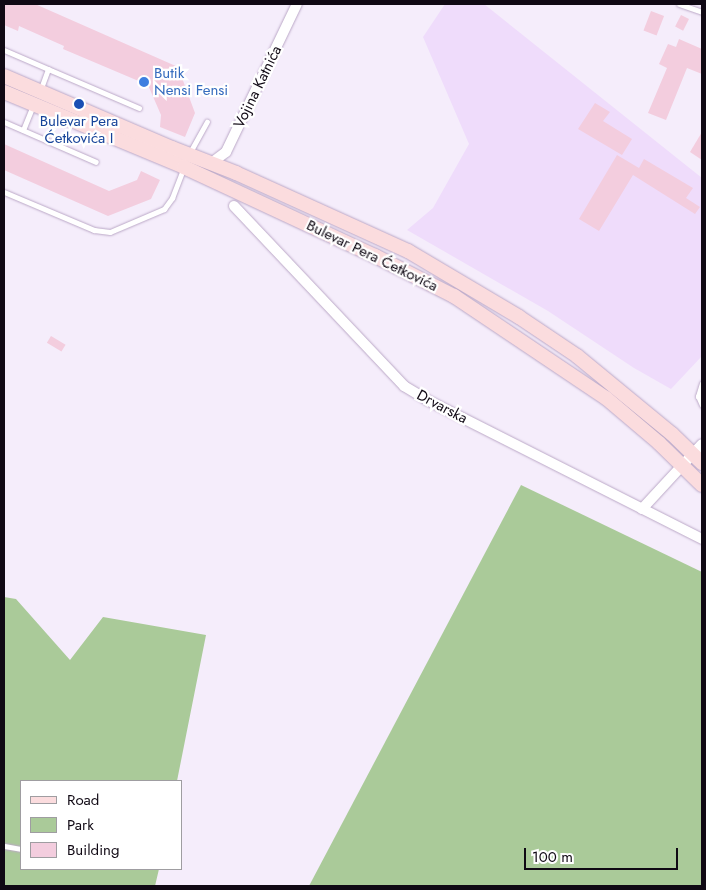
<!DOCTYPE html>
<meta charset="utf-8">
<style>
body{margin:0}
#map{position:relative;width:706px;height:890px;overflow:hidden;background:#f5edfb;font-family:Jost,sans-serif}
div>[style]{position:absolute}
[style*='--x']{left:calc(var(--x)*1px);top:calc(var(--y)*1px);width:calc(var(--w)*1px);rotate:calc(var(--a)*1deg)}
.built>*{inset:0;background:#efdcfb}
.green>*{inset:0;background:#aaca99}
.building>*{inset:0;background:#f3cdde;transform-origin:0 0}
.roads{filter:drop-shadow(0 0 1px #bba8c7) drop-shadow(0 0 1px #bba8c7)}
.lane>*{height:5px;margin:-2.5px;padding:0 2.5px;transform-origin:2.5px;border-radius:2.5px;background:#fff}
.street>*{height:10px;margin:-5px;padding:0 5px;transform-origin:5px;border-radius:5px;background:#fff}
.secondary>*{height:14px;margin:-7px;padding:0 7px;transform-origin:7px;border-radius:7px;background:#fbdcde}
.dots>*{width:14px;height:14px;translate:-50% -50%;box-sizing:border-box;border:2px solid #fff;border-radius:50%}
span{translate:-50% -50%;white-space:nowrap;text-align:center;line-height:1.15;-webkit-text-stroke:4.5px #fff;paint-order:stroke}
.shop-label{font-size:15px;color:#366cbe}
.left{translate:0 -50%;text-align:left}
.street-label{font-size:15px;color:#100914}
.transit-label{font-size:15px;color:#164399}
.frame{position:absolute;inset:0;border:5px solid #100914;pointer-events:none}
.legend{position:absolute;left:20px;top:780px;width:162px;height:90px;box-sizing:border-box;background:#fff;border:1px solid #9f9da1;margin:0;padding:6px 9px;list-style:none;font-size:15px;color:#100914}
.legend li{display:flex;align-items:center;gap:10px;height:25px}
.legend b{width:25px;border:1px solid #9f9da1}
.scale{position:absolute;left:524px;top:848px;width:154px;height:22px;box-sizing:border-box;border:2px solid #100914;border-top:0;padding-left:6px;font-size:15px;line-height:18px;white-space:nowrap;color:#100914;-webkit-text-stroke:4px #fff;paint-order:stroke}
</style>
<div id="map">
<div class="built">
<i style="clip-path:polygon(445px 4px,484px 4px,702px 178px,702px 356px,671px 389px,634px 368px,548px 311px,407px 230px,433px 208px,469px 144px,423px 37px)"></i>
</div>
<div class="green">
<i style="clip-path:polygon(521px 485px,702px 572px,702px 886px,309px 886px)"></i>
<i style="clip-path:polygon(4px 597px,16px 599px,70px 660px,103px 617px,206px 635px,177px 781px,21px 781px,21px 869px,159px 869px,155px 886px,4px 886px)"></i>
</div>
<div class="building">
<i style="clip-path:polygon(4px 4px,35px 4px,178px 67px,195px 113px,185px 137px,160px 127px,161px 115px,148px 85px,63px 49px,64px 46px,19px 26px,18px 31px,4px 25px)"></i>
<i style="left:651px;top:11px;width:14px;height:21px;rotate:21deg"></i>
<i style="left:681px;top:15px;width:9px;height:13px;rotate:27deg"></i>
<i style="clip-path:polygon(679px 39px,702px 49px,702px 74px,687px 68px,666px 120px,648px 113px,667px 68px,659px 64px,668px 44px,676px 47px)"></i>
<i style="clip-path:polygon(595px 103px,610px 112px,603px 121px,632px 139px,622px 155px,578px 129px)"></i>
<i style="clip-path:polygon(702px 132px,702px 160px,690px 152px)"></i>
<i style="clip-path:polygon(4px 144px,109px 191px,137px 180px,141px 171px,160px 180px,151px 199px,108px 216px,4px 170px)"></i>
<i style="clip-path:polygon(617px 155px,639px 168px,644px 159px,693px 188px,686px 198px,700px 207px,695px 214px,633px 175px,599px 231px,579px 219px)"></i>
<i style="left:51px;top:336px;width:17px;height:8px;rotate:31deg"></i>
</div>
<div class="roads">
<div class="lane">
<i style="--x:679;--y:4;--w:24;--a:19"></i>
<i style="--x:4;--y:50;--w:48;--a:23.4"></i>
<i style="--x:40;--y:91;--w:23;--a:-70"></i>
<i style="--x:48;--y:69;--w:99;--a:23.2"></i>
<i style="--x:4;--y:122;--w:100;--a:23.5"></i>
<i style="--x:23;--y:130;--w:27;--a:-68"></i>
<i style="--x:189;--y:154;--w:37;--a:-61"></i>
<i style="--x:4;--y:192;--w:98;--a:22.9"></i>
<i style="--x:94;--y:230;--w:16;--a:7"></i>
<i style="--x:110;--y:232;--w:59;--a:-23.1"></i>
<i style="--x:164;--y:209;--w:14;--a:-54"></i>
<i style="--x:172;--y:198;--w:31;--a:-69"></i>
<i style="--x:702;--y:383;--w:14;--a:107"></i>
<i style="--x:698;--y:396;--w:10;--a:66"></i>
<i style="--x:4;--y:846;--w:17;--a:10"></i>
</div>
<div class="street">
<i style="--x:210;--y:164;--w:20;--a:-37"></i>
<i style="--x:226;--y:152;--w:164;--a:-64.4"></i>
<i style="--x:234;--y:206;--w:248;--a:46.6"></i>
<i style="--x:404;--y:386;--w:27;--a:31"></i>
<i style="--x:427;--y:400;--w:308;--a:26.8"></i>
<i style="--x:642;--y:509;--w:88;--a:-47.3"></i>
</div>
<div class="secondary">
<i style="--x:4;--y:76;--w:183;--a:23.2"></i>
<i style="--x:172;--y:148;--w:69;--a:21.3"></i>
<i style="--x:236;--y:173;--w:189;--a:24.4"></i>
<i style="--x:408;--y:251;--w:129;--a:30.7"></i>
<i style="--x:519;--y:317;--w:70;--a:33.9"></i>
<i style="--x:577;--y:356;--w:123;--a:39.4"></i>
<i style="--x:672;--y:434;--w:42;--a:44"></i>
<i style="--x:4;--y:92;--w:195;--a:22.6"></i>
<i style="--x:184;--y:167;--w:211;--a:25"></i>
<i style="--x:375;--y:256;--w:89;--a:26.9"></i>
<i style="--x:454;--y:296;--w:183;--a:33.9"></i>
<i style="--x:606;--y:398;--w:70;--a:40.3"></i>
<i style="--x:659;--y:443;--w:60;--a:44.3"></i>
</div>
</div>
<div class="dots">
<i style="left:144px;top:82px;background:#3f7fe0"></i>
<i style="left:79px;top:104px;background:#1a4fb4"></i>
</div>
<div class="shop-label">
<span class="left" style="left:154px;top:82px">Butik<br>Nensi Fensi</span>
</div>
<div class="street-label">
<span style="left:258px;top:87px;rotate:-64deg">Vojina Katnića</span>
<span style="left:372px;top:256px;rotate:26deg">Bulevar Pera Ćetkovića</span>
<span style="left:442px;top:407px;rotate:28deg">Drvarska</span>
</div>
<div class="transit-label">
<span style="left:79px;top:130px">Bulevar Pera<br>Ćetkovića I</span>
</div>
<div class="frame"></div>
<ul class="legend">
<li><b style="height:6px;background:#fbdcde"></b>Road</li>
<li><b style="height:14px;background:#aaca99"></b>Park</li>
<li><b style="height:14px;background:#f3cdde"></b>Building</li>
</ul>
<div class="scale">100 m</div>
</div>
